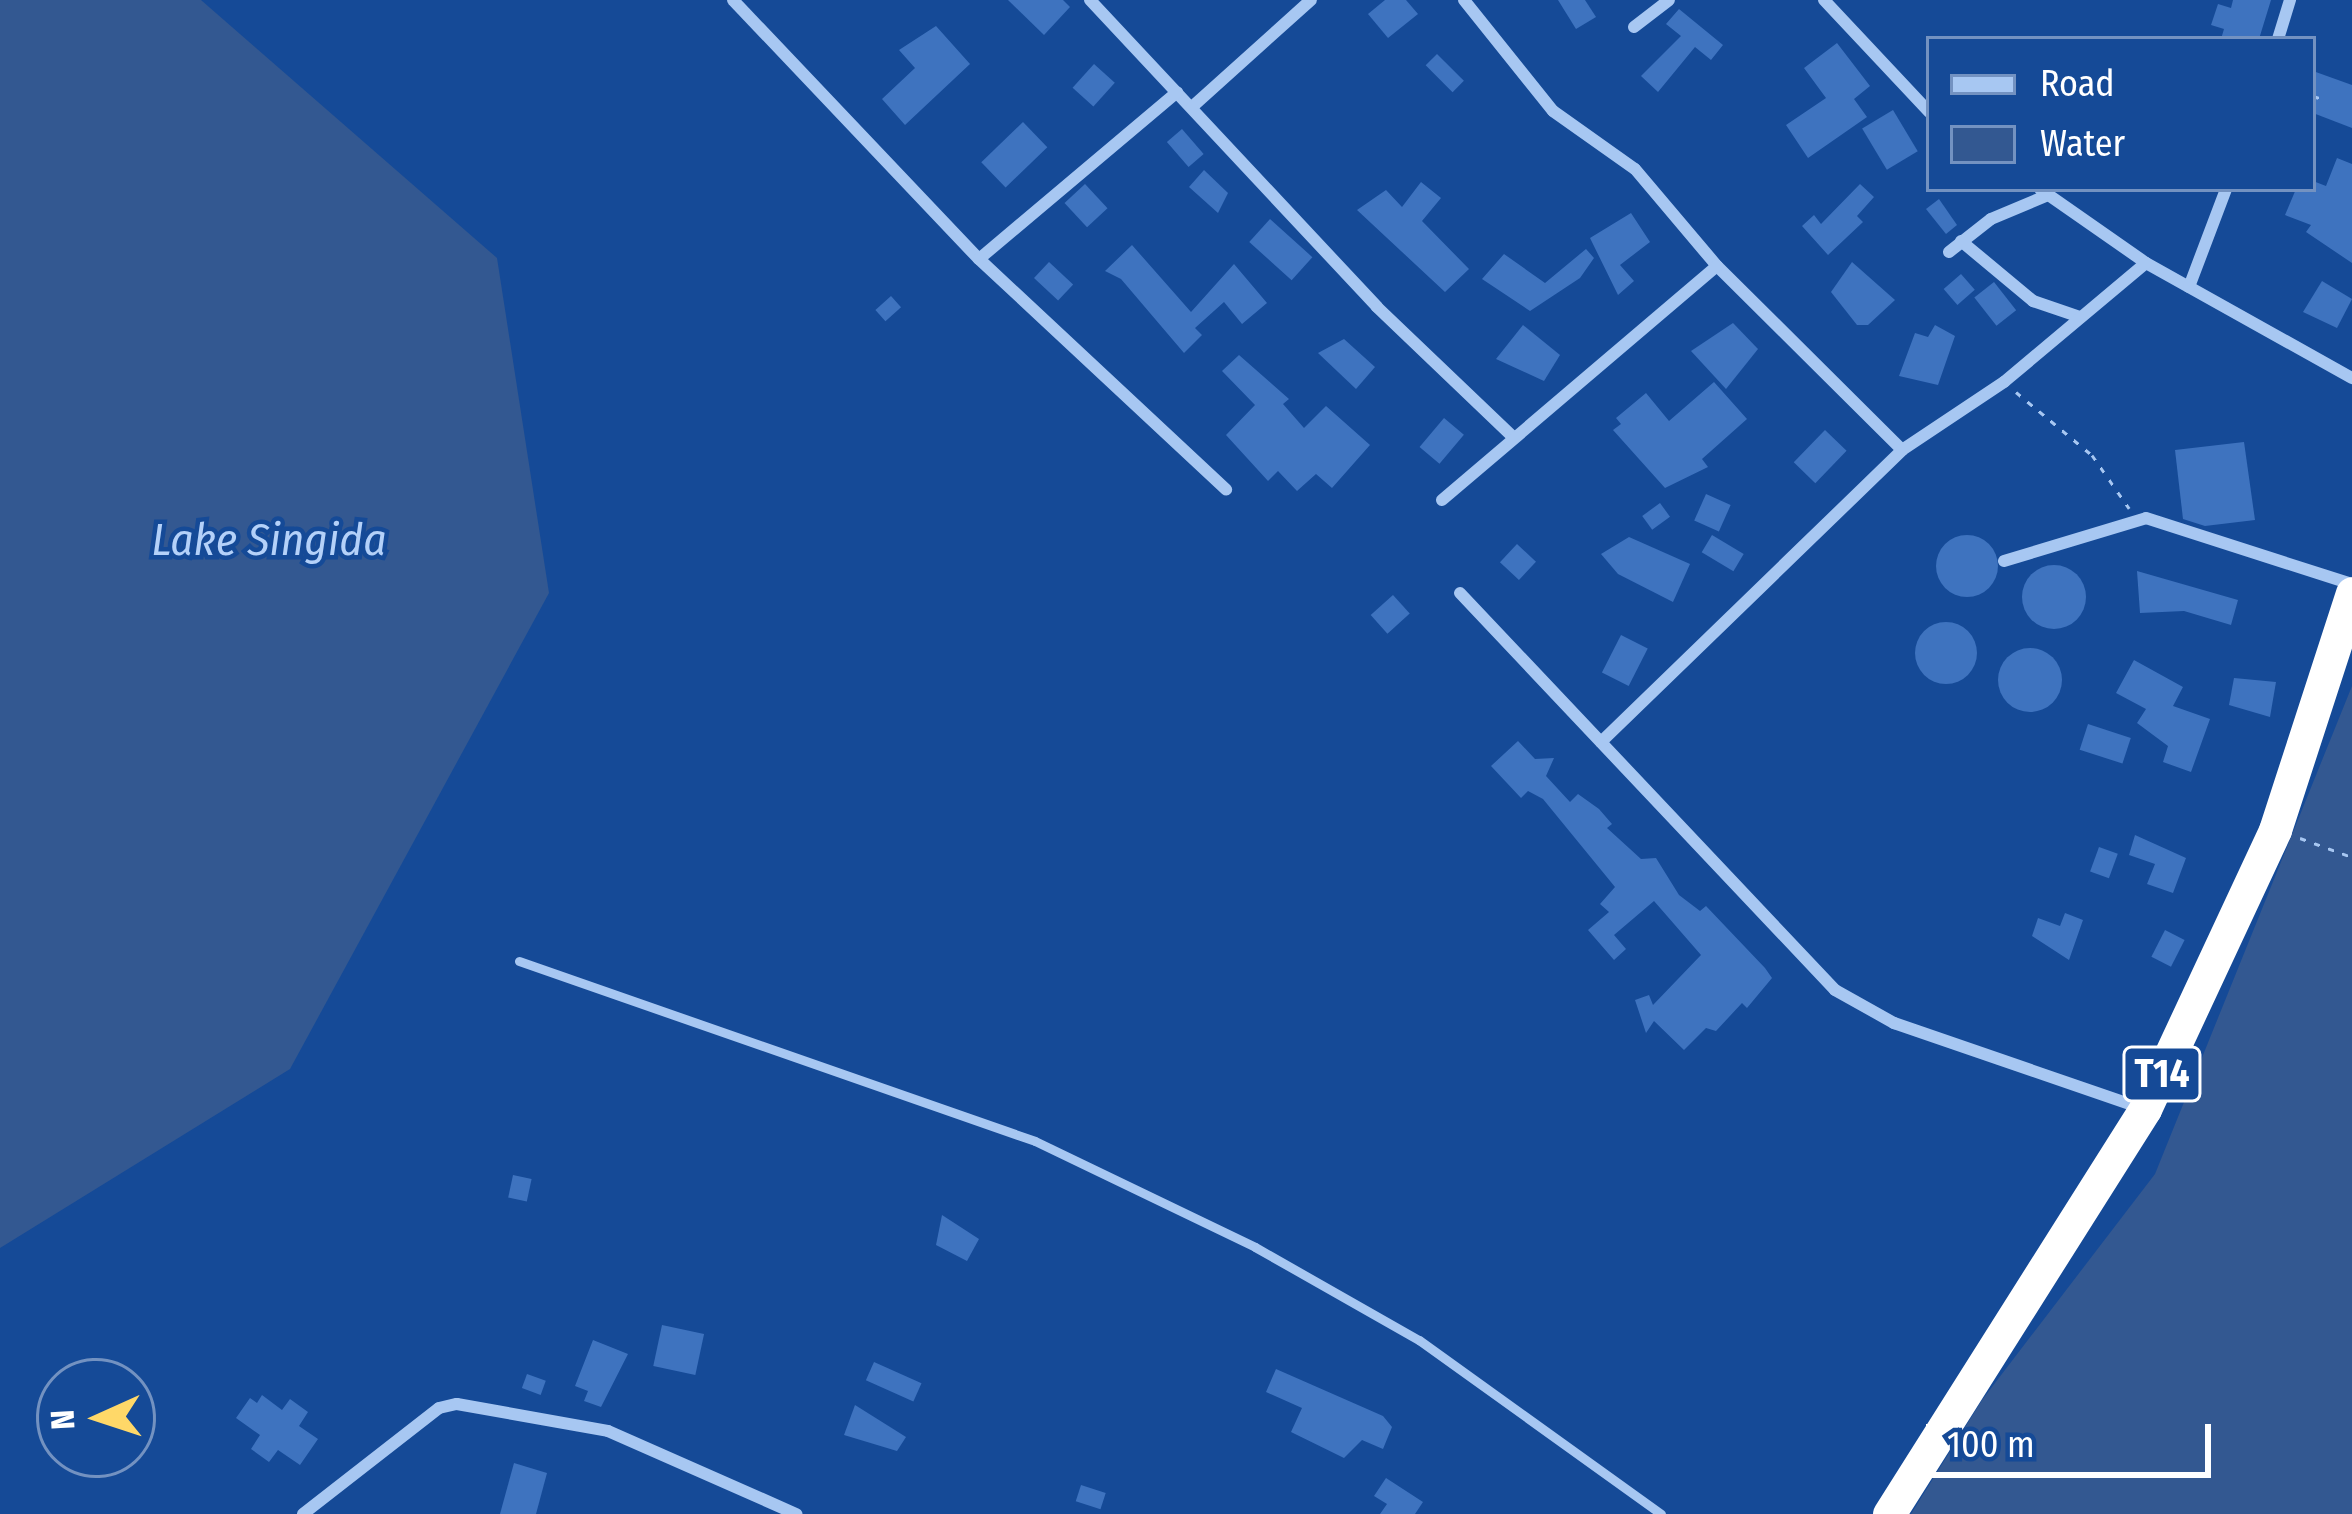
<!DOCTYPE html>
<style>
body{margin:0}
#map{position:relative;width:2352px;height:1514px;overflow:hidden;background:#154a97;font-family:"Fira Sans Condensed",sans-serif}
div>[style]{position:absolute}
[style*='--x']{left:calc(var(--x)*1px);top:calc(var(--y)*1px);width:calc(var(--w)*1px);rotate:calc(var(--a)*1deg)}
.water>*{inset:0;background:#335891}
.building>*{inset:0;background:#3e73bf;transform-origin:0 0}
.round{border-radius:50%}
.path>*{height:3px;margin-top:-1.5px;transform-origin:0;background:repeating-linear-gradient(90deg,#a7c7f2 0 6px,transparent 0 15px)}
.lane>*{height:9px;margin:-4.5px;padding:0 4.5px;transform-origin:4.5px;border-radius:4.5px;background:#a7c7f2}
.street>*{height:12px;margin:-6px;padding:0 6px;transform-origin:6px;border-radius:6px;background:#a7c7f2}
.highway>*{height:33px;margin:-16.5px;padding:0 16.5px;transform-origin:16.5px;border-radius:16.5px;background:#fff}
span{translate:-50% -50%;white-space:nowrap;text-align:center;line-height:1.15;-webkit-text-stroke:9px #154a97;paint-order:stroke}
.shield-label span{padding:3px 9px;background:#154a97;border:3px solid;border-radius:9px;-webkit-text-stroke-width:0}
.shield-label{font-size:39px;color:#fff;font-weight:700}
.water-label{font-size:45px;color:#b4d1f9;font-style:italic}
.legend{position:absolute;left:1926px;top:36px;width:390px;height:156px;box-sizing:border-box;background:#154a97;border:3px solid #7392c1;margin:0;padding:15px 21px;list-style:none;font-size:36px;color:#fff}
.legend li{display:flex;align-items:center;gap:24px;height:60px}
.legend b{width:60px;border:3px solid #7392c1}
.north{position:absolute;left:36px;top:1358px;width:120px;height:120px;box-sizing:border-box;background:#154a97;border:3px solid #7392c1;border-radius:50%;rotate:267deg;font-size:33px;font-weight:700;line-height:48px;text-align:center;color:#fff}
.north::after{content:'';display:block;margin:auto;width:42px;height:54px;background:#ffd868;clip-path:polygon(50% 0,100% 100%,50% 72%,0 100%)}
.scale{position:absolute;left:1926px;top:1424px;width:285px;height:54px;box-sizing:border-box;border:6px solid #fff;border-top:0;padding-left:15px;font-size:36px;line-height:42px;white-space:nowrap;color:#fff;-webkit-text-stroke:9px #154a97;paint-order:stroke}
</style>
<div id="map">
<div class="water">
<i style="clip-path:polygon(0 0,201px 0,497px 258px,549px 593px,290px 1069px,0 1248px)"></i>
<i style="clip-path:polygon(2352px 686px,2352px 1514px,1911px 1514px,1982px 1400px,2155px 1174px)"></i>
</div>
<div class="building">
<i style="clip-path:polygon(1008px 0,1063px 0,1070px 7px,1044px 35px)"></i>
<i style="clip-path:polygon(1385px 0,1406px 0,1418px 14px,1388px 38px,1368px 14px)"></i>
<i style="clip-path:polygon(1558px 0,1585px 0,1596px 17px,1576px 29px)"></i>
<i style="clip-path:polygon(2233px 0,2271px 0,2259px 39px,2221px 39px,2224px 29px,2211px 25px,2218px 4px,2231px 8px)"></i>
<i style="clip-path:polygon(1679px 9px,1723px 45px,1711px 60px,1695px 47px,1658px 92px,1641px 76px,1681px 36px,1666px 24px)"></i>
<i style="clip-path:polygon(936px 26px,970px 64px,905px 125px,882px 99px,915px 68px,899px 50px)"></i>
<i style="clip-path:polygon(1837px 43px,1870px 86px,1854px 99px,1867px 117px,1808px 158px,1786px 125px,1826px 98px,1804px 68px)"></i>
<i style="left:1437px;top:54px;width:38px;height:16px;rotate:45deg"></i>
<i style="left:1094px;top:64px;width:28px;height:32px;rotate:42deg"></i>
<i style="clip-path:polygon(2313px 71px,2352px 85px,2352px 128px,2313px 113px)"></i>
<i style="left:1893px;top:110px;width:48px;height:36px;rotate:59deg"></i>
<i style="left:1023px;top:122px;width:35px;height:58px;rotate:46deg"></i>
<i style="left:1182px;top:129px;width:33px;height:20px;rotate:49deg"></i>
<i style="clip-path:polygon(2337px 158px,2352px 164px,2352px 263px,2306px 232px,2311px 225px,2285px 215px,2296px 189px,2313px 189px,2313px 181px,2326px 186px)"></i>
<i style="clip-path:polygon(1204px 170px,1228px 193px,1218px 213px,1189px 187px)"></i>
<i style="clip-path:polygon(1421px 182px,1441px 198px,1422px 221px,1469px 269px,1445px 292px,1357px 210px,1386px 190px,1402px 207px)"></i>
<i style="left:1085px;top:184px;width:33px;height:28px;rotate:47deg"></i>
<i style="clip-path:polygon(1860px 184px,1874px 197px,1857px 216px,1863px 222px,1828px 255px,1802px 226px,1814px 215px,1821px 224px)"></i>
<i style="clip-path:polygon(1939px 199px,1957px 225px,1946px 234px,1926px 209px)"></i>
<i style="clip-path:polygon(1631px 213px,1650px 242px,1620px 265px,1634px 281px,1618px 295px,1590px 238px)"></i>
<i style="left:1270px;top:219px;width:57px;height:31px;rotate:42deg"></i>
<i style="clip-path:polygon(1132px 245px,1191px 312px,1234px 264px,1267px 303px,1242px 324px,1224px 302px,1195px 328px,1202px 335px,1184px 353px,1121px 279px,1105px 271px)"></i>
<i style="clip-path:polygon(1586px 249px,1594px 258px,1580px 278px,1530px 311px,1482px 279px,1504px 254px,1545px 283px)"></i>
<i style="left:1049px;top:262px;width:33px;height:22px;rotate:43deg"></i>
<i style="clip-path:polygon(1852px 262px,1895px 300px,1868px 325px,1857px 325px,1831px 292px)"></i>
<i style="left:1961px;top:274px;width:21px;height:23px;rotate:49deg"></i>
<i style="clip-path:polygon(2322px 281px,2352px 299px,2337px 328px,2303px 312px)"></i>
<i style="left:1994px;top:282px;width:36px;height:25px;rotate:52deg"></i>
<i style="left:891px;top:296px;width:15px;height:21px;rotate:48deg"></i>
<i style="clip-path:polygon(1733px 323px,1758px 349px,1726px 389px,1691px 351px)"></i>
<i style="clip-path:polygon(1523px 325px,1560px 355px,1544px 381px,1496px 359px)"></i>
<i style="clip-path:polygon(1935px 325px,1955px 336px,1938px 385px,1899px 376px,1915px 333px,1928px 337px)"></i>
<i style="clip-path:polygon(1344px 339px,1375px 367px,1356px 389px,1318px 353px)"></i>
<i style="clip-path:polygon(1239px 355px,1289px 399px,1283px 404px,1304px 428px,1326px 406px,1370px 445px,1332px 488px,1316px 474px,1297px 491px,1278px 471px,1268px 481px,1226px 435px,1255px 405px,1222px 371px)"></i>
<i style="clip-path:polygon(1714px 382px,1747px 419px,1702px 459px,1708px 467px,1665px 488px,1613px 430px,1621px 424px,1616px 418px,1646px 393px,1669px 421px)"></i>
<i style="left:1444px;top:418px;width:26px;height:38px;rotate:40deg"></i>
<i style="left:1825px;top:430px;width:30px;height:45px;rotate:44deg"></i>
<i style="clip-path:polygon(2244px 442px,2255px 520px,2205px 526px,2183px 519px,2175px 450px)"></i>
<i style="left:1706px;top:494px;width:27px;height:29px;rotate:24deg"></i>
<i style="left:1660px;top:503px;width:17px;height:22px;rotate:54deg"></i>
<i class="round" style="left:1936px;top:535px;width:62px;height:62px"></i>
<i style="left:1712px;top:535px;width:37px;height:20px;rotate:31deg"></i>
<i style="clip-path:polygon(1629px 537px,1690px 564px,1673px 602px,1618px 574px,1601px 554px)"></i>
<i style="left:1517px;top:544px;width:26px;height:25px;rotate:43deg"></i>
<i class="round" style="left:2022px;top:565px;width:64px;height:64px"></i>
<i style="clip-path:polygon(2137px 571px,2238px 600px,2231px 625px,2184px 611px,2140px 613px)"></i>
<i style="left:1393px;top:595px;width:25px;height:30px;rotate:48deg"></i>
<i class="round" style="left:1915px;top:622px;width:62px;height:62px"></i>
<i style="left:1621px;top:635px;width:30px;height:42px;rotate:27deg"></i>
<i class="round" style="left:1998px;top:648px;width:64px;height:64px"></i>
<i style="clip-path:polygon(2134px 660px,2183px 687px,2173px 706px,2210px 719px,2191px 772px,2163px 762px,2168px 746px,2137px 723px,2146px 709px,2116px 693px)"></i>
<i style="clip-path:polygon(2234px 678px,2276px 682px,2270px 717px,2229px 705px)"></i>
<i style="left:2088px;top:724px;width:45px;height:27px;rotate:18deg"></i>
<i style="clip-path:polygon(1518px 741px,1535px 759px,1554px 758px,1546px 776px,1570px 802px,1578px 794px,1599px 809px,1612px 824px,1607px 828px,1641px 859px,1656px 858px,1679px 895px,1700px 911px,1706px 906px,1765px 968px,1772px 978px,1747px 1008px,1742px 1003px,1716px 1031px,1706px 1028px,1684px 1050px,1654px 1021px,1646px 1033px,1635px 1000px,1649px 995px,1653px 1005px,1701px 955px,1654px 901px,1614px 935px,1626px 949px,1614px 960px,1588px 930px,1609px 912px,1600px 904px,1615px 887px,1543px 799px,1528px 791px,1521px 798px,1491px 766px)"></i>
<i style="clip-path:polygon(2135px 835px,2186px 858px,2173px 893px,2147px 884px,2155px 864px,2129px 855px)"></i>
<i style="left:2099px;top:847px;width:20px;height:26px;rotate:20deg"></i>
<i style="clip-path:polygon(2065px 913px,2083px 920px,2069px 960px,2032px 936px,2038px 918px,2060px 926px)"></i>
<i style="left:2165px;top:930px;width:22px;height:30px;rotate:27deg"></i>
<i style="left:513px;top:1175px;width:19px;height:23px;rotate:12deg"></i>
<i style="clip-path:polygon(942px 1215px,979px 1239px,967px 1261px,936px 1245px)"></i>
<i style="left:662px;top:1325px;width:43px;height:42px;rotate:12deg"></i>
<i style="clip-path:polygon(593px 1340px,628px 1354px,601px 1407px,584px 1401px,588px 1391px,575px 1386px)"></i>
<i style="left:874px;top:1362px;width:52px;height:20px;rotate:24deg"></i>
<i style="clip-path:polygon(1276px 1369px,1383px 1416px,1392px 1427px,1383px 1449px,1362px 1440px,1344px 1458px,1291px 1432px,1302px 1408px,1266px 1392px)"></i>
<i style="left:527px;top:1374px;width:20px;height:15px;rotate:20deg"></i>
<i style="clip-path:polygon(262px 1395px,282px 1410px,290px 1399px,308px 1412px,299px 1426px,318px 1439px,300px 1465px,278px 1450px,269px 1462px,251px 1449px,260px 1435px,236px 1418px,250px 1398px,257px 1403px)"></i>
<i style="clip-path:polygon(855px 1405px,906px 1437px,897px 1451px,844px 1435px)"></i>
<i style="clip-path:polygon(514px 1463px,547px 1473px,536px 1514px,500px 1514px)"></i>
<i style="clip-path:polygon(1386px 1478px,1423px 1502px,1415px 1514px,1380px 1514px,1387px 1504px,1374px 1496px)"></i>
<i style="left:1081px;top:1485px;width:26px;height:17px;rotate:18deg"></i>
</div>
<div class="path">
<i style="--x:2313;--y:96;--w:9;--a:18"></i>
<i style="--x:2016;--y:392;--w:99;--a:39.7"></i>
<i style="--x:2092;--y:455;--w:65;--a:55.1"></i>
<i style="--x:2300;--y:838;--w:55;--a:20.1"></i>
</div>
<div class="lane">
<i style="--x:519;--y:961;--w:546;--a:19.23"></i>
<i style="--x:1035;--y:1141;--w:244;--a:25.7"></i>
<i style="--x:1255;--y:1247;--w:189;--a:29.6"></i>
<i style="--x:1419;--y:1340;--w:298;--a:35.7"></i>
</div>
<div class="street">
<i style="--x:733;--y:0;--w:357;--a:46.5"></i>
<i style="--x:979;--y:259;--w:338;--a:43"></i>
<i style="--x:1090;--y:0;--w:420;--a:46.9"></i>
<i style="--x:1377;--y:307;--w:188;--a:43.7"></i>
<i style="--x:1464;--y:0;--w:142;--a:51.3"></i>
<i style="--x:1553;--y:111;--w:100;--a:35.3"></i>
<i style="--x:1635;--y:169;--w:127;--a:49.8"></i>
<i style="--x:1717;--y:266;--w:261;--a:44.8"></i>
<i style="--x:1824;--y:0;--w:154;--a:46.8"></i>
<i style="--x:1634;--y:27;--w:44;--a:-37.6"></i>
<i style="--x:2278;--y:39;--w:41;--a:-72.9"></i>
<i style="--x:1192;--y:107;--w:160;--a:-42"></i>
<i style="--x:2040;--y:189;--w:129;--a:34.9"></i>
<i style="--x:2146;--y:263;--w:236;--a:29.2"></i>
<i style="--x:1961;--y:241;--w:94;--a:39.8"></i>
<i style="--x:2033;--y:301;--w:50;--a:18.8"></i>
<i style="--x:1949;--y:252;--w:53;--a:-38.2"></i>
<i style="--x:1991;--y:219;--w:62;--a:-22.8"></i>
<i style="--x:979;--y:259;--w:259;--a:-40.1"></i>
<i style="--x:2189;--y:287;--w:105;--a:-69.3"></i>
<i style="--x:1442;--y:500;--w:361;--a:-40.4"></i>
<i style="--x:2004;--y:561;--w:148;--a:-16.8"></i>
<i style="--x:2146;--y:518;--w:216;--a:17.8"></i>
<i style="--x:1460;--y:593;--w:546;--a:46.63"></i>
<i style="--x:1835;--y:990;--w:68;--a:29.2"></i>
<i style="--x:1894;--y:1023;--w:264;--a:19"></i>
<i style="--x:1601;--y:742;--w:419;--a:-44.1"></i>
<i style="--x:1902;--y:450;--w:123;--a:-33.7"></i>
<i style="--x:2004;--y:382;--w:185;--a:-40"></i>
<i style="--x:303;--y:1514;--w:172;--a:-37.9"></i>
<i style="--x:439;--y:1408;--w:18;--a:-13"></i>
<i style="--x:457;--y:1404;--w:153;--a:10.1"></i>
<i style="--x:608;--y:1431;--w:206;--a:23.8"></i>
</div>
<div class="highway">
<i style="--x:1889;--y:1514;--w:479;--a:-57.7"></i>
<i style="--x:2145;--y:1109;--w:308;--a:-65"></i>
<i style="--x:2275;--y:830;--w:249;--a:-72"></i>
</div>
<div class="shield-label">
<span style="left:2162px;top:1074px">T14</span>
</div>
<div class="water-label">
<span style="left:269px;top:541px">Lake Singida</span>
</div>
<ul class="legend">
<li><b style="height:15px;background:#a7c7f2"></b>Road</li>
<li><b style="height:33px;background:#335891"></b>Water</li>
</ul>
<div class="north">N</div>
<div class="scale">100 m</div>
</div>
